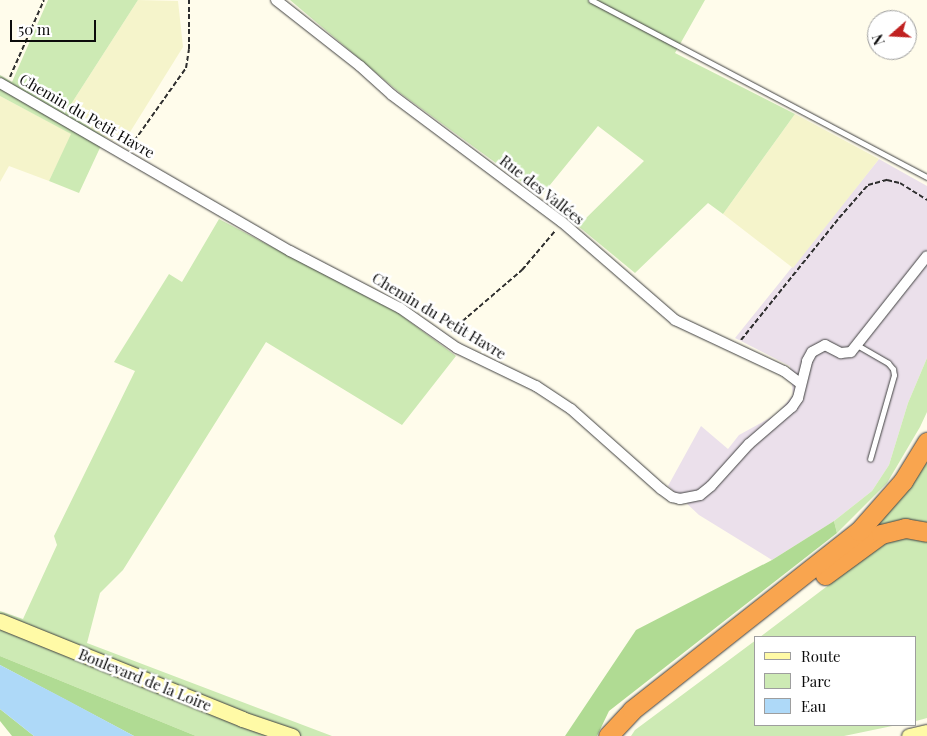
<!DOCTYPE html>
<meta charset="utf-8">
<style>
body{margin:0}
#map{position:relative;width:927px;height:736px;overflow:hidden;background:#fffceb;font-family:"Playfair Display",serif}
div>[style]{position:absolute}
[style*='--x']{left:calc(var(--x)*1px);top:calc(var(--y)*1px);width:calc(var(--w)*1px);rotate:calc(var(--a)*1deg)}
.industrial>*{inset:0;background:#ebe0eb}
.farmland>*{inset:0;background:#f5f4cb}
.green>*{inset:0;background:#cdeab4}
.forest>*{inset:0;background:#b0db93}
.water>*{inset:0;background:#aed9f8}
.path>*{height:2px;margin-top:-1px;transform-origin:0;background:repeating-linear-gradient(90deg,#2e2e2e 0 5px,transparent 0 7.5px)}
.roads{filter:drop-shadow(0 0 1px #3f3f3f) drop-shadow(0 0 1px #3f3f3f)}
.lane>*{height:5px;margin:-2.5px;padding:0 2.5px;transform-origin:2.5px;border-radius:2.5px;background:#fff}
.street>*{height:10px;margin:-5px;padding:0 5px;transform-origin:5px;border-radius:5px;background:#fff}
.secondary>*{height:15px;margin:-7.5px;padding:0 7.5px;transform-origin:7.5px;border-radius:7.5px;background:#fffaa6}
.highway>*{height:19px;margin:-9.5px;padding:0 9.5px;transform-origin:9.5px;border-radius:9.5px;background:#f9a54f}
span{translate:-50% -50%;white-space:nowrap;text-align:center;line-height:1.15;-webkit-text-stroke:5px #fff;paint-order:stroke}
.street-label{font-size:15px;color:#0c0c0c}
.legend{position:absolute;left:754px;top:636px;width:162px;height:90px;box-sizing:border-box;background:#fff;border:1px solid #9e9e9e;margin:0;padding:6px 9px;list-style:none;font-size:15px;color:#0c0c0c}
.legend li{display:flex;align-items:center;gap:10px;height:25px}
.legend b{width:25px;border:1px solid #9e9e9e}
.north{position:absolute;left:867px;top:10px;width:50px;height:50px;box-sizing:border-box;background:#fff;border:1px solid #9e9e9e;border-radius:50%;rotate:251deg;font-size:14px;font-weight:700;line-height:20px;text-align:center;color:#0c0c0c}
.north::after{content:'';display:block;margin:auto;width:18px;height:22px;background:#c02120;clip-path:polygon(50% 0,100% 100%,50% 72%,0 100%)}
.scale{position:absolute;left:10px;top:20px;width:86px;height:22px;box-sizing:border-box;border:2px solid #0c0c0c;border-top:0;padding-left:6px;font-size:15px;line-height:18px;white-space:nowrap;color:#0c0c0c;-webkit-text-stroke:4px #fff;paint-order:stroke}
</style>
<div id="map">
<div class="industrial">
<i style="clip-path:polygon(879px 159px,927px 186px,927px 358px,908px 403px,889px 465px,872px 491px,834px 521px,772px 560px,699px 515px,668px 486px,701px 426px,728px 449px,739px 435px,777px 414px,793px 395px,790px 366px,735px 338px)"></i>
</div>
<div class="farmland">
<i style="clip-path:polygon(138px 0,178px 1px,183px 47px,122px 145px,105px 137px,66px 112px)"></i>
<i style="clip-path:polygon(0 96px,72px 134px,49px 181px,9px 166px,0 182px)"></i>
<i style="clip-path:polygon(795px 114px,879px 159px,793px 268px,723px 214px)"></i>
</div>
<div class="green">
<i style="clip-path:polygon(48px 0,138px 0,66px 112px,105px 137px,79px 193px,49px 181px,71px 134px,0 96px,0 75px,12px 82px)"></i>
<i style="clip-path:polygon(290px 0,705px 0,675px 53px,795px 114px,723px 214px,708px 203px,635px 273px,578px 226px,644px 161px,598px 126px,541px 196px,400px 93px)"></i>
<i style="clip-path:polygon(219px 219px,398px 313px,456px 356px,402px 425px,266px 342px,123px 570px,100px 593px,87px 643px,332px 736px,196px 736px,0 656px,0 611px,23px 619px,57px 545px,54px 536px,135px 371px,114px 362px,169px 274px,182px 282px)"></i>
<i style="clip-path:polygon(927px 358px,927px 412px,920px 427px,887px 483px,837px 533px,834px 521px,872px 491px,889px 465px,908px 403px)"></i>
<i style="clip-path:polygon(927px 459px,927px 718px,916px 721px,916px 637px,760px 637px,863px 559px,876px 527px,908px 487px)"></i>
<i style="clip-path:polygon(756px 640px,756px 725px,897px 725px,844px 736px,631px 736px,635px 730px)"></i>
</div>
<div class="forest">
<i style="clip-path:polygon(834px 521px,837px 533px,609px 711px,597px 736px,565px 736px,636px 630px,772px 560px)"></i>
<i style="clip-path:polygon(0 656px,196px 736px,134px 736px,0 665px)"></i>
<i style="clip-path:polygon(0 709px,34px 736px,12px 736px,0 721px)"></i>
</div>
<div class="water">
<i style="clip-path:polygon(0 665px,65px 699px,134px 736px,34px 736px,0 709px)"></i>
</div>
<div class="path">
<i style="--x:10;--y:77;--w:84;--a:-66.2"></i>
<i style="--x:130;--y:147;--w:97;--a:-54.7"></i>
<i style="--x:186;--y:68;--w:19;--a:-81"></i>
<i style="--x:189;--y:49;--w:49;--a:-90"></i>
<i style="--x:451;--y:331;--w:94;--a:-40.7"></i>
<i style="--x:522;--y:270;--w:51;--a:-49.8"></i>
<i style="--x:741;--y:340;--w:156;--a:-51.2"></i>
<i style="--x:839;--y:218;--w:44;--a:-48.7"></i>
<i style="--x:868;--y:185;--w:20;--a:-15"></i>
<i style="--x:887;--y:180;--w:13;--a:13"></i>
<i style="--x:900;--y:183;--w:32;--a:32"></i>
</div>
<div class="roads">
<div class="lane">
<i style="--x:591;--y:0;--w:380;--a:27.8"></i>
<i style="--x:857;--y:345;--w:36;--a:30"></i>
<i style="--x:888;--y:363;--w:8;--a:50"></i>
<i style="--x:893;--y:369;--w:6;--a:81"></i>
<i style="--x:894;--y:375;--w:87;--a:105.9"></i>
</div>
<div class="street">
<i style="--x:276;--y:0;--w:107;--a:38.2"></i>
<i style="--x:360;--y:66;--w:43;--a:42.2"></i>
<i style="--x:392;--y:95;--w:212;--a:36.8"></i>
<i style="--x:562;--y:222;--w:150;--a:40.9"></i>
<i style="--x:675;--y:320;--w:120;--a:25.1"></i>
<i style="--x:784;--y:371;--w:21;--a:37"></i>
<i style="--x:0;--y:83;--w:335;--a:30.1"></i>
<i style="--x:290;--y:251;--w:124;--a:27.4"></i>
<i style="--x:400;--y:308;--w:70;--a:35.1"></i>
<i style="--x:457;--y:348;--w:88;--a:25.7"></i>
<i style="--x:536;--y:386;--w:42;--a:33.3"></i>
<i style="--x:571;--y:409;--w:120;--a:41.6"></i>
<i style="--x:661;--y:489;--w:14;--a:36"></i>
<i style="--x:672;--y:497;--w:8;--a:14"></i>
<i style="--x:680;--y:499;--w:20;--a:-11"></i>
<i style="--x:700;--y:495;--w:14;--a:-39"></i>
<i style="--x:711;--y:486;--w:57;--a:-47.9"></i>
<i style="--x:749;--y:444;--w:57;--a:-40.7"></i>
<i style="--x:792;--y:407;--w:11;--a:-56"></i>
<i style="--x:798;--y:398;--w:38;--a:-76"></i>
<i style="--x:807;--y:361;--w:10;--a:-61"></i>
<i style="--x:812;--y:352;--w:15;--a:-28"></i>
<i style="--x:825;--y:345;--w:18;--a:27"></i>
<i style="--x:841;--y:353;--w:10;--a:-6"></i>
<i style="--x:851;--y:352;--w:122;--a:-51.6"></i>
</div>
<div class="secondary">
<i style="--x:0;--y:621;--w:261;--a:22"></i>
<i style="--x:242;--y:719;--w:53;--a:18.8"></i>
<i style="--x:909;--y:736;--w:18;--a:-13"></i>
</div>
<div class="highway">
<i style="--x:825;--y:575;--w:69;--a:-36.2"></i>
<i style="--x:881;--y:534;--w:25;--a:-14"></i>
<i style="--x:905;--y:528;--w:22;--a:10"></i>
<i style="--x:608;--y:736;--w:35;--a:-47"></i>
<i style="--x:632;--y:710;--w:289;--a:-38.3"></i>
<i style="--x:859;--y:531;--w:67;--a:-48.7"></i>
<i style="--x:903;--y:481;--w:46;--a:-58.4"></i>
</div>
</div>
<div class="street-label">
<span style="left:87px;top:116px;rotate:30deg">Chemin du Petit Havre</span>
<span style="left:542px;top:190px;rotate:38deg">Rue des Vallées</span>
<span style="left:439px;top:316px;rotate:31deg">Chemin du Petit Havre</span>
<span style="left:145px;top:680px;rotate:22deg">Boulevard de la Loire</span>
</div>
<ul class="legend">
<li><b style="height:6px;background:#fffaa6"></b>Route</li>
<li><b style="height:14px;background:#cdeab4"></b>Parc</li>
<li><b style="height:14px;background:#aed9f8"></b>Eau</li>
</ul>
<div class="north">N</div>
<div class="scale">50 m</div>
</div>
